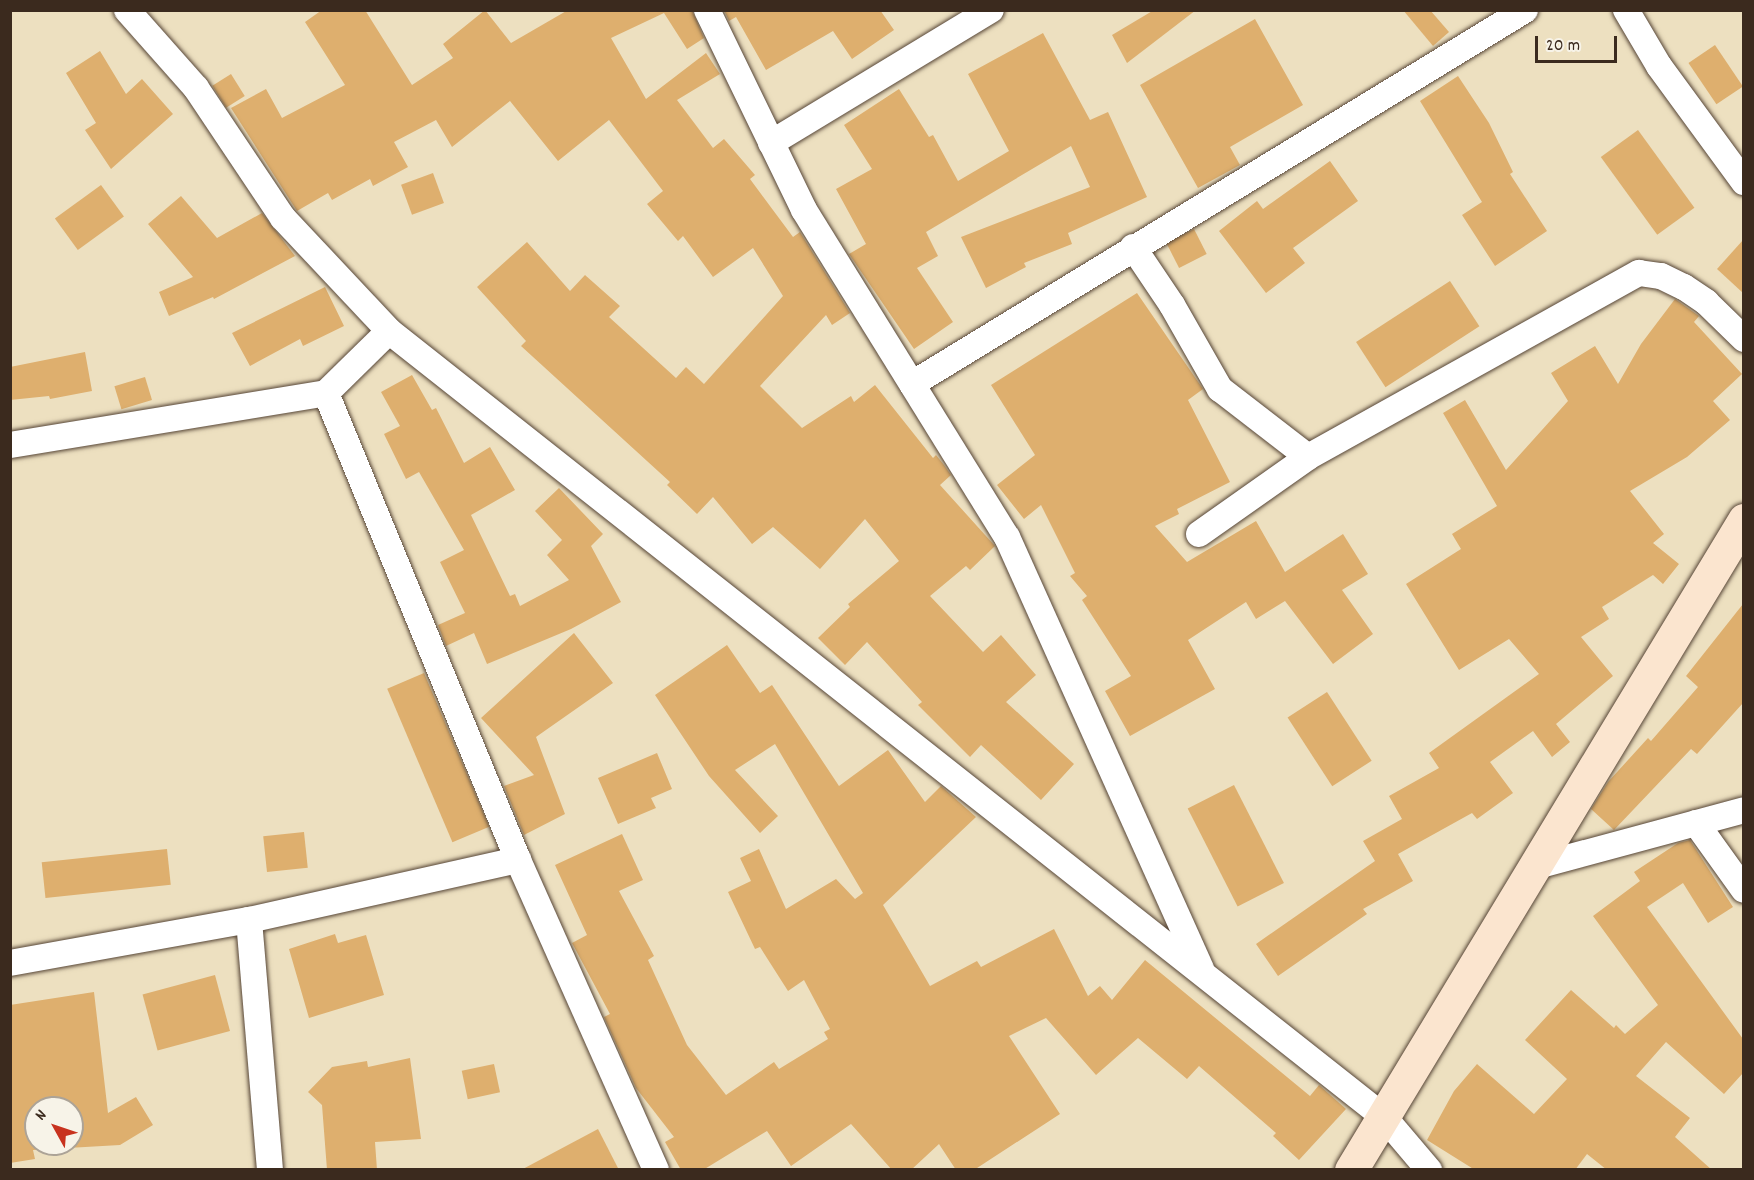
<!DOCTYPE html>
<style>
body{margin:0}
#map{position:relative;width:1754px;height:1180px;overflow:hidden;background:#ede0c0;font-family:Dekko,sans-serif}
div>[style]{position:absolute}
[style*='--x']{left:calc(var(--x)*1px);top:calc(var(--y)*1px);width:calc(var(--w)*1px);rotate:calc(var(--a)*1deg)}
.building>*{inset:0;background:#deaf6e;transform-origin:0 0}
.roads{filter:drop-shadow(0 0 2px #564536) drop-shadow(0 0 2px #564536)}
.street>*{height:26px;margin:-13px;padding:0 13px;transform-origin:13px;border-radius:13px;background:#fff}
.secondary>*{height:33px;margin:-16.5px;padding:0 16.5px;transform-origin:16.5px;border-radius:16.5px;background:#fbe5cf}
span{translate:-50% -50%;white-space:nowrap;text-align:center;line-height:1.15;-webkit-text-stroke:4.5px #f7f3e8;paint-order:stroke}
.frame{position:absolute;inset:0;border:12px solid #3b2a1e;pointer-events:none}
.north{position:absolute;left:24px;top:1096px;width:60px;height:60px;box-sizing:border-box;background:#f7f3e8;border:2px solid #aca397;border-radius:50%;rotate:310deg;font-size:16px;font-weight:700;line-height:24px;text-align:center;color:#3b2a1e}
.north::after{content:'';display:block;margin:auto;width:21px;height:27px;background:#c8321e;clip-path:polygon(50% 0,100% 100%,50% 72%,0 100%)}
.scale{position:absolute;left:1535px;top:36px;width:82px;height:27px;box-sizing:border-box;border:3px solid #3b2a1e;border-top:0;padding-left:8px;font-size:18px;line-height:21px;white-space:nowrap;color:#3b2a1e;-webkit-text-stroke:4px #f7f3e8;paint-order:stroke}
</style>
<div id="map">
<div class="building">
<i style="clip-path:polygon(322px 10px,365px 10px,412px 85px,453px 58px,443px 44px,485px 10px,511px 43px,568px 10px,692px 10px,704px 38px,687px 49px,664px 13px,611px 38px,646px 99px,706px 53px,720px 74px,677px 100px,713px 148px,724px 139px,755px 175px,750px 179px,793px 237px,800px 232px,850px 313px,832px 325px,826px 315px,760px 386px,802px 428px,851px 396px,854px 402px,875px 385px,933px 458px,936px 455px,944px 465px,951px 475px,940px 485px,995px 546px,970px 570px,966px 566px,930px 596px,983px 652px,1001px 635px,1036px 675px,1006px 702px,1074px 764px,1041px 800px,981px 745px,970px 757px,918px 705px,922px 702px,867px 642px,845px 665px,818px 638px,850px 607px,848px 604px,899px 561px,865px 519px,820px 569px,773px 527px,752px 544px,713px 497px,697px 514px,667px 485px,670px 482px,521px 346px,526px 341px,477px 287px,527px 242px,570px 291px,585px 275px,620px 306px,609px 317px,676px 378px,686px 367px,704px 384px,783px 296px,753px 248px,713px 277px,683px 236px,678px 241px,647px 204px,663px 191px,609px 120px,558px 161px,510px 101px,452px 147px,436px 120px,394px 142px,408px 167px,373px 186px,370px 179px,332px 200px,328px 193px,297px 211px,231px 108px,266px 89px,282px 118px,345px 85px,305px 22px)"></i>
<i style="clip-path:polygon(724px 10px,880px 10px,894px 30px,852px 59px,833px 31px,766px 70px,736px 17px,729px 21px)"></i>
<i style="clip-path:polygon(1154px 10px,1196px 10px,1127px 63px,1112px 35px)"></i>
<i style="clip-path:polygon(1403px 10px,1430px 10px,1449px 32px,1433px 46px)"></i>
<i style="clip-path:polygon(1255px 19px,1303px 105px,1230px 147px,1240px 165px,1198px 188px,1140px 85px)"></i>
<i style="clip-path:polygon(1043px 33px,1090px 120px,1108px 112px,1147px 197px,1068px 233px,1072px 244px,1024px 263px,1026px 267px,986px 288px,961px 237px,1090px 187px,1071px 146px,926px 232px,938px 256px,917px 268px,953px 322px,914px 349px,849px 254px,866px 244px,836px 189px,872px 169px,844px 125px,899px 89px,929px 137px,933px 135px,958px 181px,1009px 151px,968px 74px)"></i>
<i style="left:1715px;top:45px;width:50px;height:32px;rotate:56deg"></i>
<i style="clip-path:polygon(100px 51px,126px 94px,142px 79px,173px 114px,111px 169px,85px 130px,96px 123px,66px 73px)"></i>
<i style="left:231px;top:74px;width:26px;height:22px;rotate:58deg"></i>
<i style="clip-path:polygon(1458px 76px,1489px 123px,1513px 172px,1510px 174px,1547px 231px,1495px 266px,1462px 215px,1482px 202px,1420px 101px)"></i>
<i style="left:1638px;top:130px;width:96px;height:46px;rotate:54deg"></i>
<i style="clip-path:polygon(1330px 161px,1358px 201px,1293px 248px,1305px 263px,1266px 293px,1219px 231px,1257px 201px,1263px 209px)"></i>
<i style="left:433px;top:173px;width:32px;height:34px;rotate:70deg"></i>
<i style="left:101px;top:185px;width:39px;height:57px;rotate:54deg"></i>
<i style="clip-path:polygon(181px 196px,217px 238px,262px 213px,295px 256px,214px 299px,213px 297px,169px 316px,159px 292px,193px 277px,148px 224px)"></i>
<i style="left:1194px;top:229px;width:28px;height:31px;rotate:63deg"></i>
<i style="clip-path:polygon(1743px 240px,1743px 293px,1717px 269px)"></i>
<i style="left:1450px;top:281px;width:54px;height:112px;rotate:57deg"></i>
<i style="clip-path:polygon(325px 287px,344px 326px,303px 346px,300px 339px,250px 366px,232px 333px)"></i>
<i style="clip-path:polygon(1137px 293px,1203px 389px,1188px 400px,1230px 482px,1177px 509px,1179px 514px,1155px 526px,1187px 562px,1256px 521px,1285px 572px,1343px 534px,1368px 574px,1342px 590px,1373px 634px,1333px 664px,1285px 601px,1256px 619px,1246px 602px,1188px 640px,1215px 689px,1130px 736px,1105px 691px,1131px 676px,1082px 600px,1087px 596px,1070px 576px,1075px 573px,1041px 505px,1024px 519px,997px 485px,1035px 455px,991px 385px)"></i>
<i style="clip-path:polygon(1675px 299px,1699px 316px,1694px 322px,1742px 374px,1713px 401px,1730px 420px,1687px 457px,1630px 491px,1664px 534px,1653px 543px,1679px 564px,1663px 584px,1653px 575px,1602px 607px,1609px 619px,1581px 637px,1613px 676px,1556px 724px,1570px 742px,1552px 757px,1533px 731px,1490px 762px,1513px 793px,1477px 819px,1472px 813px,1398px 854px,1413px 881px,1363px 909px,1367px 914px,1278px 976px,1256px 944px,1375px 861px,1363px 841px,1402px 819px,1389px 796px,1439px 768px,1429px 753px,1539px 674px,1509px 639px,1459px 670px,1406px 584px,1461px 549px,1452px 534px,1497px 506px,1443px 413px,1465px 400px,1506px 470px,1568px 401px,1551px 373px,1595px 346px,1618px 384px,1641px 344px)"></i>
<i style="clip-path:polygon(85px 352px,92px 391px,50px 399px,49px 396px,10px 400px,10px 367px)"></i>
<i style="clip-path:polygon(412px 375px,432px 410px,436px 408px,464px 463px,490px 447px,515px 490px,471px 515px,510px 596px,515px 594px,520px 606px,569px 580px,547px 555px,562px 540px,535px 511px,559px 488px,603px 534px,591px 546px,621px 602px,571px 629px,487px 664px,474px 633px,446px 646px,438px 625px,465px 613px,440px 562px,464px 550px,419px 472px,406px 479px,384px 434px,400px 426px,381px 392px)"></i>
<i style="left:145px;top:377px;width:24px;height:32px;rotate:73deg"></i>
<i style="clip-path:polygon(1743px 604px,1743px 703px,1697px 754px,1691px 749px,1614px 830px,1591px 809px,1608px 782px,1648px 738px,1651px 741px,1698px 687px,1686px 676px)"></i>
<i style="clip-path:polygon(574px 633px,613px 683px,536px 737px,565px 814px,524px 835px,504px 786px,534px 775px,481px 718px)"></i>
<i style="clip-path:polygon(727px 645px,760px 693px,772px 685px,839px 786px,888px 750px,925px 802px,941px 786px,976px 817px,883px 905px,930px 986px,977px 961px,981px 967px,1054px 929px,1088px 996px,1100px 986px,1112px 1000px,1145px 960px,1310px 1096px,1319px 1085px,1346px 1109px,1299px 1160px,1273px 1136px,1276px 1133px,1199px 1066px,1187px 1079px,1138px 1038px,1096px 1075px,1046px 1018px,1009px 1036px,1060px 1114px,974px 1170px,956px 1170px,939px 1144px,911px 1170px,892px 1170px,851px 1124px,791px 1166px,767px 1131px,703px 1170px,681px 1170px,665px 1142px,674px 1137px,636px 1088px,604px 1017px,610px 1014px,572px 943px,587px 935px,555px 865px,622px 834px,643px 880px,619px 891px,654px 956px,648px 960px,687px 1045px,726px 1095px,774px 1062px,779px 1069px,828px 1039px,824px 1032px,830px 1029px,804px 980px,788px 991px,760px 947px,755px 949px,728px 892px,751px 881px,740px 858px,759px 849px,786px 909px,836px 879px,855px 899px,863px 893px,775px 744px,735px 770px,778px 816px,760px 833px,709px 776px,655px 695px)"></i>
<i style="left:424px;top:673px;width:167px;height:40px;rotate:67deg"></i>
<i style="left:1327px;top:692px;width:82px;height:47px;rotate:57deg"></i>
<i style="clip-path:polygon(657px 753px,672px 789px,651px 798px,656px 808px,618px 824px,598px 778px)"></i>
<i style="left:1234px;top:785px;width:110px;height:52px;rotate:63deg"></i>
<i style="left:304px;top:832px;width:36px;height:41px;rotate:84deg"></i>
<i style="clip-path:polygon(1690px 840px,1733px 907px,1708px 923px,1683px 883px,1647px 907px,1743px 1039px,1743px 1073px,1724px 1094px,1666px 1042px,1636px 1076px,1690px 1118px,1675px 1137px,1712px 1170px,1607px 1170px,1587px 1154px,1575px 1170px,1475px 1170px,1427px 1140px,1454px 1091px,1477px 1064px,1534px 1114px,1567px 1079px,1525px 1040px,1571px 990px,1614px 1028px,1616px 1025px,1625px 1034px,1658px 1005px,1593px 916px,1640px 881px,1634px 872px,1678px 843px)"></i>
<i style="left:167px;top:849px;width:36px;height:126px;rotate:84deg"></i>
<i style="clip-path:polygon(335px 934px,338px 943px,366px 935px,384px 995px,309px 1018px,289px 949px)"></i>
<i style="left:215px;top:975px;width:58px;height:75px;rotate:75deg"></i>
<i style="clip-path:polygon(evenodd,94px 992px,108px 1113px,136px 1097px,153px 1125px,120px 1145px,33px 1150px,35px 1159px,10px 1163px,10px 1005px,94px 992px,36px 1108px,72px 1108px,72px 1144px,36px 1144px,36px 1108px)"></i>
<i style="clip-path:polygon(410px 1058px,421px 1139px,375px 1142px,377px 1170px,327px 1170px,322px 1105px,308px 1092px,332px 1067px,367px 1061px,368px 1067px)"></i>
<i style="left:494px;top:1064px;width:29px;height:33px;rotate:78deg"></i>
<i style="clip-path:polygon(598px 1129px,619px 1170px,521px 1170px)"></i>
</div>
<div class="roads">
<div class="street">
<i style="--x:127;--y:10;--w:104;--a:48.5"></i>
<i style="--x:196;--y:88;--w:156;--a:56.2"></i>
<i style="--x:283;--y:218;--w:155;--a:46.8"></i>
<i style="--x:707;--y:10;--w:222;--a:64.1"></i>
<i style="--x:804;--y:210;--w:385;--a:58.2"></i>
<i style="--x:1007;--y:537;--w:473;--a:65.8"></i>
<i style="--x:1626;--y:10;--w:65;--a:59.5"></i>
<i style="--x:1659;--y:66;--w:144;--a:53.8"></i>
<i style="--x:771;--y:143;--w:257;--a:-31.2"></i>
<i style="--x:1133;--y:247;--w:70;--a:56.1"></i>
<i style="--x:1172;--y:305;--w:97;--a:60.3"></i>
<i style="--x:1220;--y:389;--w:111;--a:37.7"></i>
<i style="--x:912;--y:384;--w:718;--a:-31.39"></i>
<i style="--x:326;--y:393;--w:505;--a:67.65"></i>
<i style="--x:518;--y:860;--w:339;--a:66"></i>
<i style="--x:10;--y:445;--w:320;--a:-9.3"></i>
<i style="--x:326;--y:393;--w:88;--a:-44.5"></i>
<i style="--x:389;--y:331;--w:1268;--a:38.31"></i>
<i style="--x:1384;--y:1117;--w:70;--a:49.7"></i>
<i style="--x:1199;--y:534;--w:133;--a:-35.2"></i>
<i style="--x:1308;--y:457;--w:379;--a:-29.1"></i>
<i style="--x:1639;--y:273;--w:22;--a:8"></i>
<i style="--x:1661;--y:276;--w:25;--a:26"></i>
<i style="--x:1684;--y:287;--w:27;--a:34"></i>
<i style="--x:1706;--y:302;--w:53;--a:44.2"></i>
<i style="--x:1696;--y:823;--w:82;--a:54.4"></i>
<i style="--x:1537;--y:866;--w:214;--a:-15.1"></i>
<i style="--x:249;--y:920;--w:251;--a:85.2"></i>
<i style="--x:10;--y:963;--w:243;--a:-10.2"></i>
<i style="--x:249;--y:920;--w:276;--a:-12.6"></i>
</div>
<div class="secondary">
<i style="--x:1351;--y:1170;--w:760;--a:-58.84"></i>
</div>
</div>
<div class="frame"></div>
<div class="north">N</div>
<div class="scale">20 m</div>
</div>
